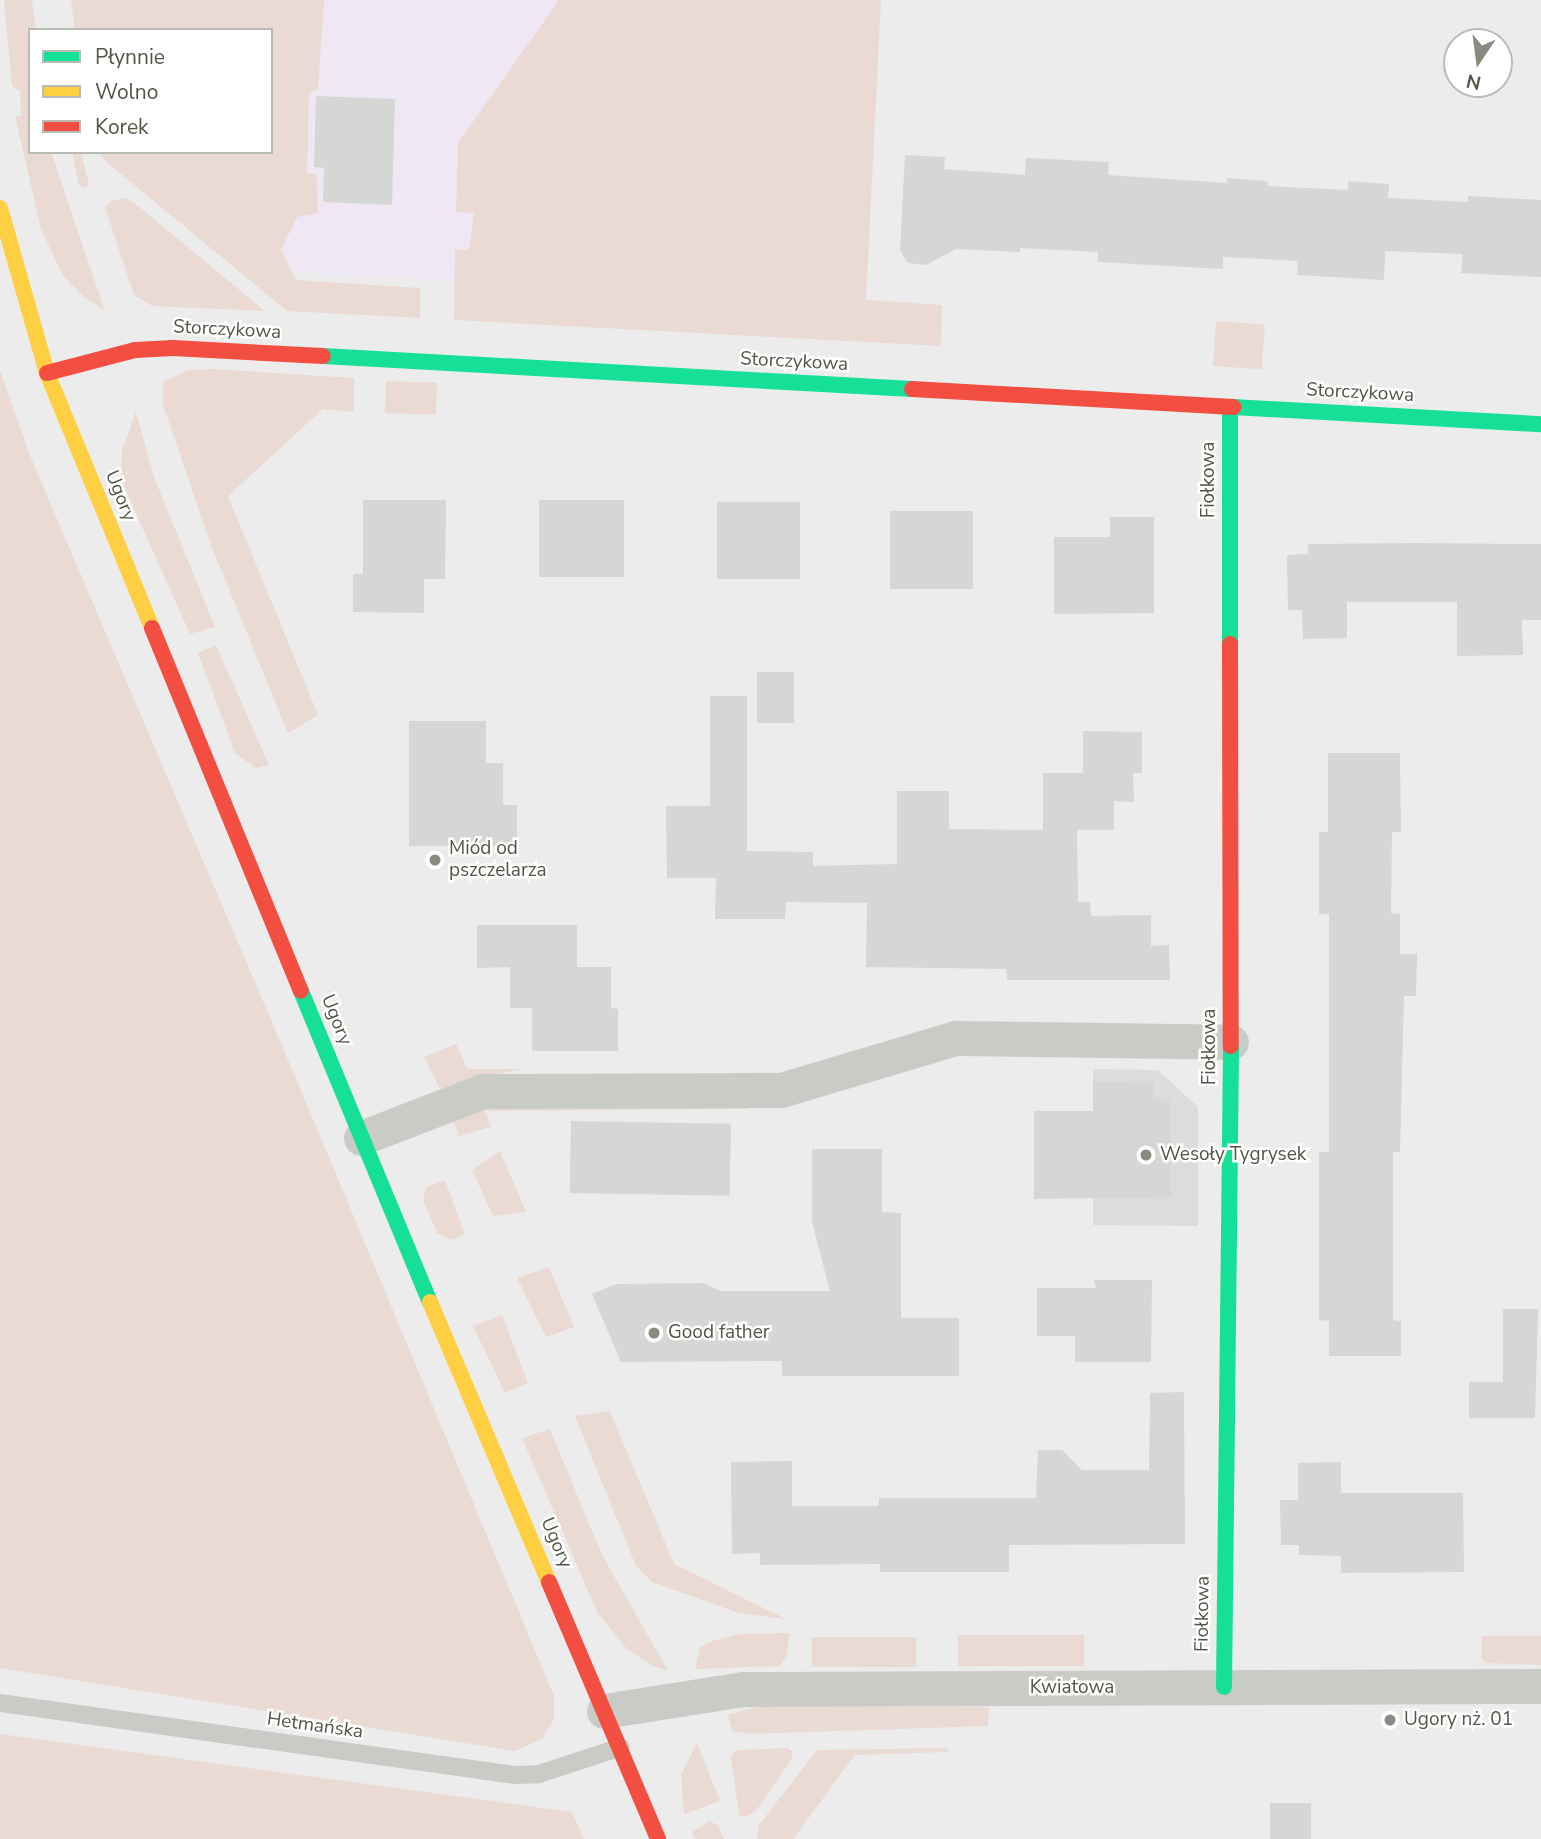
<!DOCTYPE html>
<meta charset="utf-8">
<style>
body{margin:0}
#map{position:relative;width:1541px;height:1839px;overflow:hidden;background:#ececed;font-family:"Nunito Sans",sans-serif}
div>[style]{position:absolute}
[style*='--x']{left:calc(var(--x)*1px);top:calc(var(--y)*1px);width:calc(var(--w)*1px);rotate:calc(var(--a)*1deg)}
.commercial>*{inset:0;background:#efe8f4}
.education>*{inset:0;background:#dbdcdb}
.green>*{inset:0;background:#eadad3;transform-origin:0 0}
.building>*{inset:0;background:#d4d7d4;transform-origin:0 0}
.lane>*{height:18px;margin:-9px;padding:0 9px;transform-origin:9px;border-radius:9px;background:#c9cbc7}
.street>*{height:35px;margin:-17.5px;padding:0 17.5px;transform-origin:17.5px;border-radius:17.5px;background:#c9cbc7}
.fast>*{height:16px;margin:-8px;padding:0 8px;transform-origin:8px;border-radius:8px;background:#16e098}
.slow>*{height:16px;margin:-8px;padding:0 8px;transform-origin:8px;border-radius:8px;background:#ffcf43}
.jam>*{height:16px;margin:-8px;padding:0 8px;transform-origin:8px;border-radius:8px;background:#f24e42}
.dots>*{width:19px;height:19px;translate:-50% -50%;box-sizing:border-box;border:4px solid #fff;border-radius:50%}
span{translate:-50% -50%;white-space:nowrap;text-align:center;line-height:1.15;-webkit-text-stroke:5px #fff;paint-order:stroke}
.street-label{font-size:19px;color:#505746}
.poi-label{font-size:19px;color:#505746}
.left{translate:0 -50%;text-align:left}
.legend{position:absolute;left:28px;top:28px;width:245px;height:126px;box-sizing:border-box;background:#fff;border:2px solid #b9bcb5;margin:0;padding:9px 12px;list-style:none;font-size:21px;color:#505746}
.legend li{display:flex;align-items:center;gap:14px;height:35px}
.legend b{width:35px;border:2px solid #b9bcb5}
.north{position:absolute;left:1443px;top:28px;width:70px;height:70px;box-sizing:border-box;background:#fff;border:2px solid #b9bcb5;border-radius:50%;rotate:193deg;font-size:19px;font-weight:700;line-height:28px;text-align:center;color:#505746}
.north::after{content:'';display:block;margin:auto;width:24px;height:32px;background:#878b80;clip-path:polygon(50% 0,100% 100%,50% 72%,0 100%)}
</style>
<div id="map">
<div class="commercial">
<i style="clip-path:polygon(154px 0,881px 0,866px 300px,281px 272px,271px 152px,271px 30px)"></i>
</div>
<div class="education">
<i style="clip-path:polygon(1093px 1069px,1158px 1070px,1198px 1107px,1198px 1226px,1093px 1225px)"></i>
</div>
<div class="green">
<i style="clip-path:polygon(4px 0,32px 0,36px 30px,30px 30px,30px 152px,51px 152px,105px 311px,84px 297px,63px 276px,41px 229px,15px 116px,21px 116px,20px 91px,12px 86px)"></i>
<i style="clip-path:polygon(71px 0,324px 0,318px 89px,309px 94px,307px 173px,317px 174px,318px 213px,297px 217px,281px 250px,296px 280px,420px 288px,420px 318px,287px 311px,104px 160px,100px 152px,271px 152px,271px 30px,75px 30px)"></i>
<i style="clip-path:polygon(559px 0,881px 0,866px 300px,942px 305px,941px 346px,454px 320px,455px 249px,469px 250px,474px 214px,456px 211px,458px 143px)"></i>
<i style="clip-path:polygon(72px 152px,81px 152px,89px 185px,84px 188px,79px 185px)"></i>
<i style="clip-path:polygon(124px 198px,132px 201px,265px 311px,152px 306px,134px 295px,105px 207px,111px 201px)"></i>
<i style="left:1216px;top:321px;width:49px;height:45px;rotate:4deg"></i>
<i style="clip-path:polygon(211px 369px,354px 378px,354px 412px,323px 409px,228px 496px,318px 715px,288px 733px,212px 548px,163px 405px,163px 382px,188px 370px)"></i>
<i style="clip-path:polygon(0 370px,29px 453px,303px 1095px,554px 1696px,554px 1719px,542px 1739px,515px 1751px,0 1668px)"></i>
<i style="left:386px;top:381px;width:51px;height:32px;rotate:2deg"></i>
<i style="clip-path:polygon(136px 412px,154px 477px,215px 627px,190px 634px,125px 489px,121px 473px,122px 450px)"></i>
<i style="clip-path:polygon(216px 645px,269px 765px,256px 768px,235px 753px,198px 653px)"></i>
<i style="clip-path:polygon(456px 1044px,467px 1069px,526px 1069px,472px 1078px,440px 1089px,424px 1057px)"></i>
<i style="clip-path:polygon(741px 1104px,749px 1109px,485px 1111px,491px 1127px,459px 1136px,453px 1120px,484px 1107px)"></i>
<i style="clip-path:polygon(500px 1151px,526px 1212px,493px 1216px,472px 1170px)"></i>
<i style="clip-path:polygon(445px 1180px,465px 1234px,451px 1240px,437px 1233px,423px 1199px,426px 1187px)"></i>
<i style="clip-path:polygon(549px 1267px,574px 1327px,546px 1337px,517px 1278px)"></i>
<i style="clip-path:polygon(502px 1315px,528px 1383px,505px 1393px,473px 1326px)"></i>
<i style="clip-path:polygon(610px 1411px,674px 1564px,786px 1619px,739px 1613px,652px 1582px,636px 1566px,575px 1416px)"></i>
<i style="clip-path:polygon(550px 1429px,601px 1553px,668px 1671px,653px 1666px,627px 1649px,597px 1612px,522px 1438px)"></i>
<i style="clip-path:polygon(789px 1633px,787px 1655px,780px 1666px,695px 1669px,700px 1647px,715px 1640px,741px 1634px)"></i>
<i style="left:958px;top:1635px;width:126px;height:31px"></i>
<i style="clip-path:polygon(1482px 1636px,1541px 1636px,1541px 1665px,1485px 1663px,1481px 1658px)"></i>
<i style="left:812px;top:1637px;width:104px;height:30px"></i>
<i style="clip-path:polygon(756px 1707px,989px 1707px,988px 1726px,749px 1734px,732px 1731px,728px 1715px)"></i>
<i style="clip-path:polygon(0 1734px,572px 1812px,584px 1839px,0 1839px)"></i>
<i style="clip-path:polygon(697px 1743px,720px 1801px,684px 1814px,681px 1775px)"></i>
<i style="clip-path:polygon(788px 1748px,792px 1751px,792px 1758px,756px 1811px,744px 1817px,739px 1815px,731px 1758px,733px 1753px,738px 1750px)"></i>
<i style="clip-path:polygon(947px 1748px,948px 1752px,855px 1755px,793px 1839px,757px 1839px,759px 1825px,817px 1750px)"></i>
<i style="clip-path:polygon(709px 1821px,718px 1825px,724px 1839px,695px 1839px,692px 1832px)"></i>
</div>
<div class="building">
<i style="clip-path:polygon(316px 96px,395px 99px,392px 205px,323px 202px,324px 168px,314px 167px)"></i>
<i style="clip-path:polygon(905px 155px,945px 157px,944px 169px,1025px 175px,1026px 158px,1109px 162px,1108px 175px,1227px 183px,1227px 178px,1268px 181px,1267px 186px,1348px 190px,1348px 181px,1389px 184px,1388px 198px,1468px 202px,1468px 196px,1541px 200px,1541px 277px,1461px 273px,1463px 254px,1385px 251px,1384px 280px,1297px 275px,1298px 261px,1223px 257px,1223px 269px,1098px 262px,1098px 252px,1020px 248px,1020px 252px,956px 249px,926px 265px,908px 263px,900px 250px)"></i>
<i style="clip-path:polygon(363px 500px,446px 500px,445px 579px,424px 579px,424px 613px,353px 612px,353px 574px,363px 574px)"></i>
<i style="left:539px;top:500px;width:85px;height:77px"></i>
<i style="left:717px;top:502px;width:83px;height:77px"></i>
<i style="left:890px;top:511px;width:83px;height:78px"></i>
<i style="clip-path:polygon(1110px 517px,1154px 517px,1154px 613px,1054px 614px,1054px 537px,1110px 537px)"></i>
<i style="clip-path:polygon(1414px 543px,1541px 544px,1541px 620px,1522px 620px,1523px 655px,1457px 656px,1457px 602px,1347px 602px,1347px 638px,1303px 639px,1302px 610px,1288px 610px,1287px 555px,1308px 554px,1308px 544px)"></i>
<i style="left:757px;top:672px;width:37px;height:51px"></i>
<i style="clip-path:polygon(710px 696px,747px 696px,747px 851px,813px 852px,813px 866px,897px 864px,897px 791px,949px 791px,949px 829px,1043px 830px,1043px 773px,1083px 773px,1083px 731px,1142px 732px,1142px 773px,1133px 773px,1134px 802px,1114px 801px,1114px 830px,1077px 830px,1078px 902px,1090px 902px,1091px 916px,1151px 915px,1151px 946px,1169px 945px,1170px 980px,1007px 980px,1006px 969px,866px 967px,867px 903px,786px 902px,785px 919px,715px 919px,716px 878px,667px 878px,666px 806px,710px 806px)"></i>
<i style="clip-path:polygon(409px 721px,486px 721px,486px 763px,503px 763px,503px 805px,517px 805px,517px 846px,409px 846px)"></i>
<i style="clip-path:polygon(1328px 753px,1400px 753px,1401px 832px,1392px 832px,1391px 913px,1400px 914px,1400px 954px,1417px 954px,1416px 996px,1404px 996px,1400px 1152px,1393px 1152px,1393px 1320px,1401px 1321px,1401px 1356px,1329px 1356px,1329px 1321px,1319px 1320px,1319px 1152px,1329px 1152px,1329px 914px,1319px 914px,1319px 832px,1328px 832px)"></i>
<i style="clip-path:polygon(477px 925px,577px 925px,577px 967px,611px 967px,611px 1008px,618px 1009px,618px 1051px,532px 1051px,532px 1008px,510px 1008px,510px 967px,477px 968px)"></i>
<i style="clip-path:polygon(1153px 1081px,1153px 1100px,1170px 1100px,1171px 1197px,1034px 1199px,1034px 1111px,1093px 1111px,1093px 1082px)"></i>
<i style="left:571px;top:1121px;width:160px;height:72px;rotate:1deg"></i>
<i style="clip-path:polygon(812px 1149px,882px 1149px,882px 1212px,901px 1213px,901px 1318px,959px 1318px,959px 1376px,782px 1376px,782px 1361px,621px 1362px,592px 1294px,616px 1284px,703px 1283px,721px 1291px,830px 1291px,812px 1222px)"></i>
<i style="clip-path:polygon(1094px 1280px,1152px 1280px,1151px 1362px,1075px 1362px,1075px 1336px,1037px 1336px,1037px 1288px,1096px 1288px)"></i>
<i style="clip-path:polygon(1503px 1309px,1538px 1309px,1535px 1418px,1469px 1418px,1469px 1382px,1522px 1382px,1503px 1382px)"></i>
<i style="clip-path:polygon(1184px 1392px,1185px 1544px,1009px 1545px,1009px 1572px,880px 1572px,880px 1564px,760px 1565px,760px 1553px,732px 1554px,731px 1462px,792px 1461px,792px 1506px,879px 1506px,879px 1498px,1036px 1498px,1038px 1450px,1062px 1450px,1082px 1470px,1149px 1470px,1150px 1393px)"></i>
<i style="clip-path:polygon(1341px 1462px,1341px 1493px,1463px 1493px,1464px 1572px,1341px 1573px,1341px 1556px,1299px 1555px,1299px 1545px,1281px 1545px,1280px 1500px,1298px 1500px,1298px 1463px)"></i>
<i style="left:1270px;top:1803px;width:41px;height:36px"></i>
</div>
<div class="lane">
<i style="--x:0;--y:1703;--w:520;--a:7.96"></i>
<i style="--x:515;--y:1775;--w:24;--a:-2"></i>
<i style="--x:539;--y:1774;--w:86;--a:-18.2"></i>
</div>
<div class="street">
<i style="--x:361;--y:1138;--w:131;--a:-21.1"></i>
<i style="--x:483;--y:1091;--w:298;--a:-0.2"></i>
<i style="--x:781;--y:1090;--w:182;--a:-16.6"></i>
<i style="--x:955;--y:1038;--w:276;--a:0.8"></i>
<i style="--x:604;--y:1711;--w:141;--a:-9"></i>
<i style="--x:743;--y:1689;--w:798;--a:-0.22"></i>
</div>
<div class="fast">
<i style="--x:323;--y:356;--w:590;--a:3.21"></i>
<i style="--x:1230;--y:407;--w:237;--a:90"></i>
<i style="--x:1233;--y:407;--w:308;--a:3.2"></i>
<i style="--x:301;--y:991;--w:337;--a:67.5"></i>
<i style="--x:1224;--y:1687;--w:641;--a:-89.37"></i>
</div>
<div class="slow">
<i style="--x:0;--y:208;--w:172;--a:74.1"></i>
<i style="--x:47;--y:373;--w:276;--a:67.6"></i>
<i style="--x:430;--y:1302;--w:304;--a:67"></i>
</div>
<div class="jam">
<i style="--x:47;--y:373;--w:91;--a:-14.6"></i>
<i style="--x:135;--y:350;--w:38;--a:-3"></i>
<i style="--x:173;--y:348;--w:150;--a:3.1"></i>
<i style="--x:912;--y:389;--w:322;--a:3.2"></i>
<i style="--x:152;--y:628;--w:392;--a:67.7"></i>
<i style="--x:1230;--y:644;--w:402;--a:89.9"></i>
<i style="--x:549;--y:1582;--w:279;--a:67"></i>
</div>
<div class="dots">
<i style="left:435px;top:860px;background:#878b80"></i>
<i style="left:1146px;top:1155px;background:#878b80"></i>
<i style="left:654px;top:1333px;background:#878b80"></i>
<i style="left:1390px;top:1720px;background:#878b80"></i>
</div>
<div class="street-label">
<span style="left:227px;top:330px;rotate:3deg">Storczykowa</span>
<span style="left:794px;top:362px;rotate:3deg">Storczykowa</span>
<span style="left:1360px;top:393px;rotate:3deg">Storczykowa</span>
<span style="left:1209px;top:480px;rotate:-90deg">Fiołkowa</span>
<span style="left:120px;top:496px;rotate:68deg">Ugory</span>
<span style="left:336px;top:1020px;rotate:68deg">Ugory</span>
<span style="left:1210px;top:1047px;rotate:-90deg">Fiołkowa</span>
<span style="left:556px;top:1543px;rotate:67deg">Ugory</span>
<span style="left:1203px;top:1614px;rotate:-89deg">Fiołkowa</span>
<span style="left:1072px;top:1688px">Kwiatowa</span>
<span style="left:315px;top:1726px;rotate:8deg">Hetmańska</span>
</div>
<div class="poi-label">
<span class="left" style="left:449px;top:860px">Miód od<br>pszczelarza</span>
<span class="left" style="left:1160px;top:1155px">Wesoły Tygrysek</span>
<span class="left" style="left:668px;top:1333px">Good father</span>
<span class="left" style="left:1404px;top:1720px">Ugory nż. 01</span>
</div>
<ul class="legend">
<li><b style="height:9px;background:#16e098"></b>Płynnie</li>
<li><b style="height:9px;background:#ffcf43"></b>Wolno</li>
<li><b style="height:9px;background:#f24e42"></b>Korek</li>
</ul>
<div class="north">N</div>
</div>
